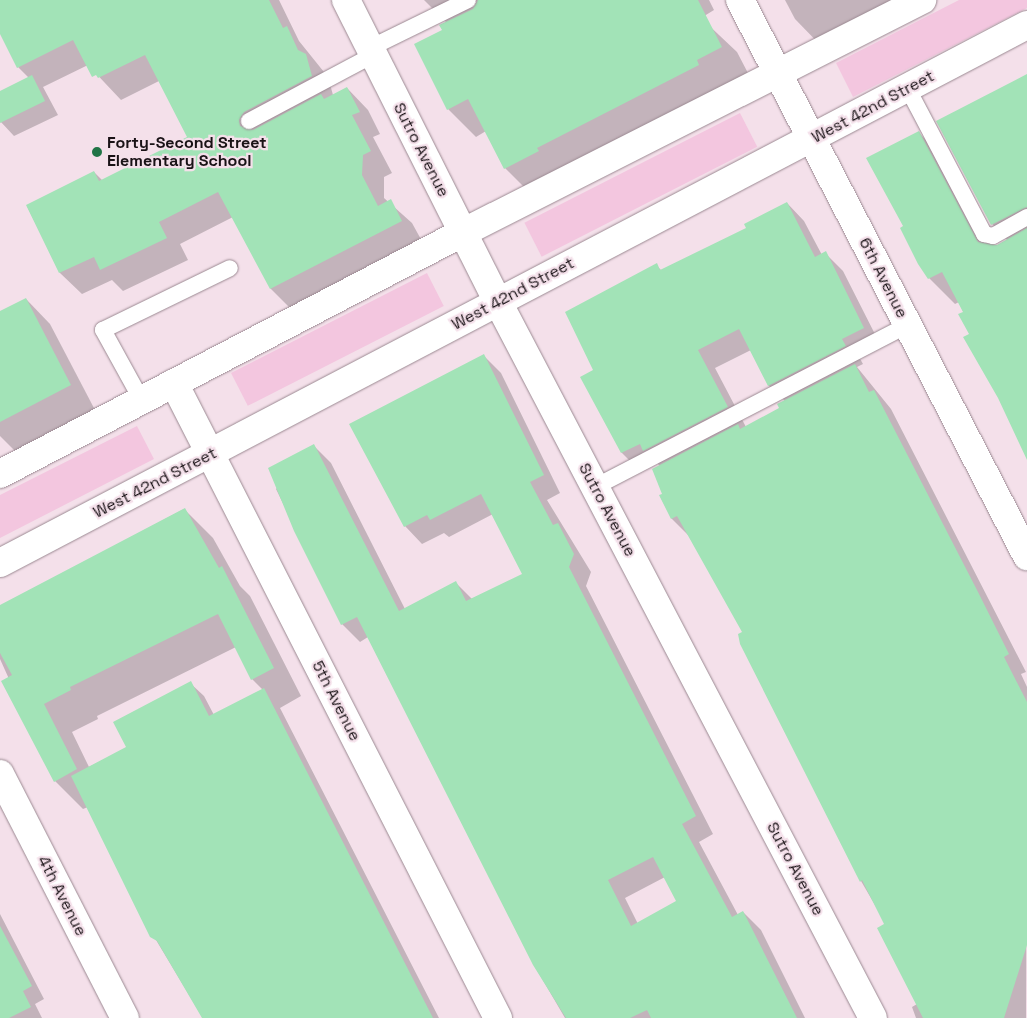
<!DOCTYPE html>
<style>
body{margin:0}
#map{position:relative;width:1027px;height:1018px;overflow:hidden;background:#f4e0ea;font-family:"Space Grotesk",sans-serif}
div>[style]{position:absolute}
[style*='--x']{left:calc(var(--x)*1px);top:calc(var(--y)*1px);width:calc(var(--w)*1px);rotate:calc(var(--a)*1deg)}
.green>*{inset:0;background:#f3c6df;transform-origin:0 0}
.shadow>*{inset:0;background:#0003}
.building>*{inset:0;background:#a2e3b7}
.roads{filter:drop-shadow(0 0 1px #9b8992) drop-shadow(0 0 1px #9b8992)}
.lane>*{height:16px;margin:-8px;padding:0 8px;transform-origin:8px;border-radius:8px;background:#fff}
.street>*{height:28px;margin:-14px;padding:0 14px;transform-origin:14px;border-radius:14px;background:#fff}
.secondary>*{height:28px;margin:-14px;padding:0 14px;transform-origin:14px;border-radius:14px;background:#fff}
.dots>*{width:14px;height:14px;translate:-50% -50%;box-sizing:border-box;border:2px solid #f4e0ea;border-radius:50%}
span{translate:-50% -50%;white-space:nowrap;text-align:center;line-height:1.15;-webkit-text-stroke:4.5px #f4e0ea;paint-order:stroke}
.street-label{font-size:16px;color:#191216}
.poi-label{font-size:16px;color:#191216;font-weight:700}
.left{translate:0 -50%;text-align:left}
</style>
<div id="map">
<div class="green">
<i style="clip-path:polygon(959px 0,1027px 0,1027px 8px,853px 97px,836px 63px)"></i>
<i style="left:740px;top:113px;width:38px;height:242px;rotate:63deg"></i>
<i style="left:427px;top:273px;width:37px;height:220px;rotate:63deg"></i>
<i style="clip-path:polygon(137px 426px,154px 459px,0 538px,0 495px)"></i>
</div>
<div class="shadow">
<i style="clip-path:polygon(0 0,279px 0,299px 41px,328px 77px,333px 95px,347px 88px,368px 110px,380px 134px,373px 137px,392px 173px,384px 177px,384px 198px,412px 223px,423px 243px,292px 310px,271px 289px,233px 217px,180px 244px,188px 260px,123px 291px,112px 280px,82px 294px,60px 273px,27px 206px,94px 172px,103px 181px,189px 137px,159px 81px,121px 100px,88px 65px,43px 87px,58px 115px,14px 136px,0 121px,0 93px,29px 78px,18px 67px,0 31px)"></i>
<i style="clip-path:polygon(424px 0,709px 0,714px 10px,701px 18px,737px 52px,749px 75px,533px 196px,505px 168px,486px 131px,476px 137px,448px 109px,443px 30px,447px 23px)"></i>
<i style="clip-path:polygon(785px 0,932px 0,829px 54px,795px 19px)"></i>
<i style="clip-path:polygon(1027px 77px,1027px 457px,959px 302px,955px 304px,929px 278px,905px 227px,919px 133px,945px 159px,991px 245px,997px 246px,1008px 241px,992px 224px)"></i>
<i style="clip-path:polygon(evenodd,787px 203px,804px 221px,822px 255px,825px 253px,843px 271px,881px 346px,859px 357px,863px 364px,857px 367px,891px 409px,1026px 672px,1021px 674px,1027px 687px,1026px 1018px,916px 1018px,912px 1007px,917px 1004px,886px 924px,861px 881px,744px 632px,689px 536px,672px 519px,660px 496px,663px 494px,660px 466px,656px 462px,640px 471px,622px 453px,582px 377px,595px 371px,656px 265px,662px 271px,748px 228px,787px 203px,751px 350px,769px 386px,785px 401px,781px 409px,746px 427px,715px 368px,751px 350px)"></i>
<i style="clip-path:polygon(26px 299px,50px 324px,95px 410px,15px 451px,0 436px,0 313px)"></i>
<i style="clip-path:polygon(evenodd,484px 356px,501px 373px,560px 493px,547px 500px,591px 572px,586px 586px,713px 834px,699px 842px,738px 915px,743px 912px,761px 930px,805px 1018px,565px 1018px,534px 965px,368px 637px,360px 642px,342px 624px,276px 489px,313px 445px,331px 463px,405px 609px,456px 583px,472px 599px,524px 574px,493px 514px,449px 537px,444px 533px,422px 544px,405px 526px,484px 356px,665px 877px,678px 902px,638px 924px,625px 898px,665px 877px)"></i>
<i style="clip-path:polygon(evenodd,184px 509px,213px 538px,240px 586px,250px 596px,301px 696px,280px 708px,439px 1018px,203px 1018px,153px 935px,88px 807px,83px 809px,55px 781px,0 659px,0 607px,184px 509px,236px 647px,252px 679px,263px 690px,214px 715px,204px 696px,190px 683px,128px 748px,89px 767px,72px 732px,98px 719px,97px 716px,236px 647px)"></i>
<i style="clip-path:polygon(0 914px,44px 999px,35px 1004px,42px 1018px,0 1018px)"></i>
</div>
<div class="building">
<i style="clip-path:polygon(0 0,269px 0,283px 28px,287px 26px,298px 50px,306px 54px,312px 76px,244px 112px,239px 120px,240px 126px,253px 130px,321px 94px,324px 99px,347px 87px,360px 112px,352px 115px,371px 151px,363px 155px,362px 175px,378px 206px,391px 199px,402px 221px,270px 289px,218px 192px,159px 222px,167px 238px,100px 270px,94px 257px,59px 273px,26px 205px,94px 171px,99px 181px,187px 137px,145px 55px,98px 78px,96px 75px,92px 77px,73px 40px,17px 68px,0 34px)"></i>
<i style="clip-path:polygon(478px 0,698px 0,722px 47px,697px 60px,699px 65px,537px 148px,539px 151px,504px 169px,468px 99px,447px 110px,414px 44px,442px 30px,439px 25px,473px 9px)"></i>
<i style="clip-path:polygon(1027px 74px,1027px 207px,991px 225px,936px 121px)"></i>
<i style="clip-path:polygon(32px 75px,45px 101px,0 123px,0 91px)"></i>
<i style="clip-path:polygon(919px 131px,978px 242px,997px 245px,1027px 228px,1027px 460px,998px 398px,963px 337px,969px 334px,958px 314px,963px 312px,942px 272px,928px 279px,918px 264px,900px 228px,903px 226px,866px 158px)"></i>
<i style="clip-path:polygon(787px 202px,815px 257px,826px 251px,864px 328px,842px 339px,846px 346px,768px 386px,739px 329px,698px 350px,728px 407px,643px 451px,640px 444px,621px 453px,580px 377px,593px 370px,565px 312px,657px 263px,660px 270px,746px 228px,744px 224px)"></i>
<i style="clip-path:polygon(26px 298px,71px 385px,0 422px,0 311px)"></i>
<i style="clip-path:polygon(evenodd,484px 354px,544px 475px,530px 482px,553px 525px,558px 523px,574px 554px,569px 567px,696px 816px,682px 824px,732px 917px,743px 911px,797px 1018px,651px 1018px,647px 1010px,630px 1018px,566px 1018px,533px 965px,357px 617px,341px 625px,294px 531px,268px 468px,314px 444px,399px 611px,456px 581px,466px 601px,522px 574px,481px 494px,430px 520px,427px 515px,404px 527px,349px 424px,484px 354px,653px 857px,676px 901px,631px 926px,608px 880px,653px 857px)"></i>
<i style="clip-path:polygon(855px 364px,869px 392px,874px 390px,978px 592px,1009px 654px,1004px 657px,1027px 702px,1027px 945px,1004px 1018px,923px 1018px,877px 928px,884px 924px,862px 880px,860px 882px,740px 644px,738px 634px,742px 632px,677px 516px,671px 519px,659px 495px,662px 494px,652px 469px,738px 424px,740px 429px,779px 408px,777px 404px)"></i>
<i style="clip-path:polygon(185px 508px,219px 568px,222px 566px,274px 668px,251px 680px,218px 614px,70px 687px,71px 690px,44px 704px,77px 769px,54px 782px,1px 681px,12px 675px,0 653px,0 605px)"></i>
<i style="clip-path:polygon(191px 681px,209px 716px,264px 688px,433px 1018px,202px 1018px,157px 941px,150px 937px,71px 776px,126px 747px,113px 722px)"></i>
<i style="clip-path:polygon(0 926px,32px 986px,23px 991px,31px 1007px,9px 1018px,0 1018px)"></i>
</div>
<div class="roads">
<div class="lane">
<i style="--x:370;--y:48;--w:109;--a:-26.1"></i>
<i style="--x:908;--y:89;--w:164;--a:62.3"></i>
<i style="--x:984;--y:234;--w:9;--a:13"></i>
<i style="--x:993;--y:236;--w:39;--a:-29"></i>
<i style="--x:249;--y:121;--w:140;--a:-28"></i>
<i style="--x:141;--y:399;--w:79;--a:-118.8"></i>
<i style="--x:103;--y:330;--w:141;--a:-26"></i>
<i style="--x:595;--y:487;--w:352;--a:-27.4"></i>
</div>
<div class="street">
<i style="--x:346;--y:0;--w:338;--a:63.3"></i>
<i style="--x:498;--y:302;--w:808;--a:62.36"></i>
<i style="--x:740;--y:0;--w:626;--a:62.7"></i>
<i style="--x:174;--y:383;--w:713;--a:62.97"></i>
<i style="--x:0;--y:774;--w:274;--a:62.9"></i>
</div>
<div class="secondary">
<i style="--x:0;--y:474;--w:521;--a:-27.55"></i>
<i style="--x:462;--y:233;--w:516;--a:-26.86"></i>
<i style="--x:0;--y:563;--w:1159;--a:-27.65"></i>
</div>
</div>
<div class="dots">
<i style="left:97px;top:152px;background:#207446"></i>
</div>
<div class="street-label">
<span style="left:873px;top:107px;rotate:-28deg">West 42nd Street</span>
<span style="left:421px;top:150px;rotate:63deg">Sutro Avenue</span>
<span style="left:883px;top:278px;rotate:63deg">6th Avenue</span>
<span style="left:513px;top:294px;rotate:-28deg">West 42nd Street</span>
<span style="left:155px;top:483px;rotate:-27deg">West 42nd Street</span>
<span style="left:607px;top:510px;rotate:62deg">Sutro Avenue</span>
<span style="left:336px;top:701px;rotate:63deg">5th Avenue</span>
<span style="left:795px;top:869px;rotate:62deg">Sutro Avenue</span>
<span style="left:62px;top:896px;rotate:63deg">4th Avenue</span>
</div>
<div class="poi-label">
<span class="left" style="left:107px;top:152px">Forty-Second Street<br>Elementary School</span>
</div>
</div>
